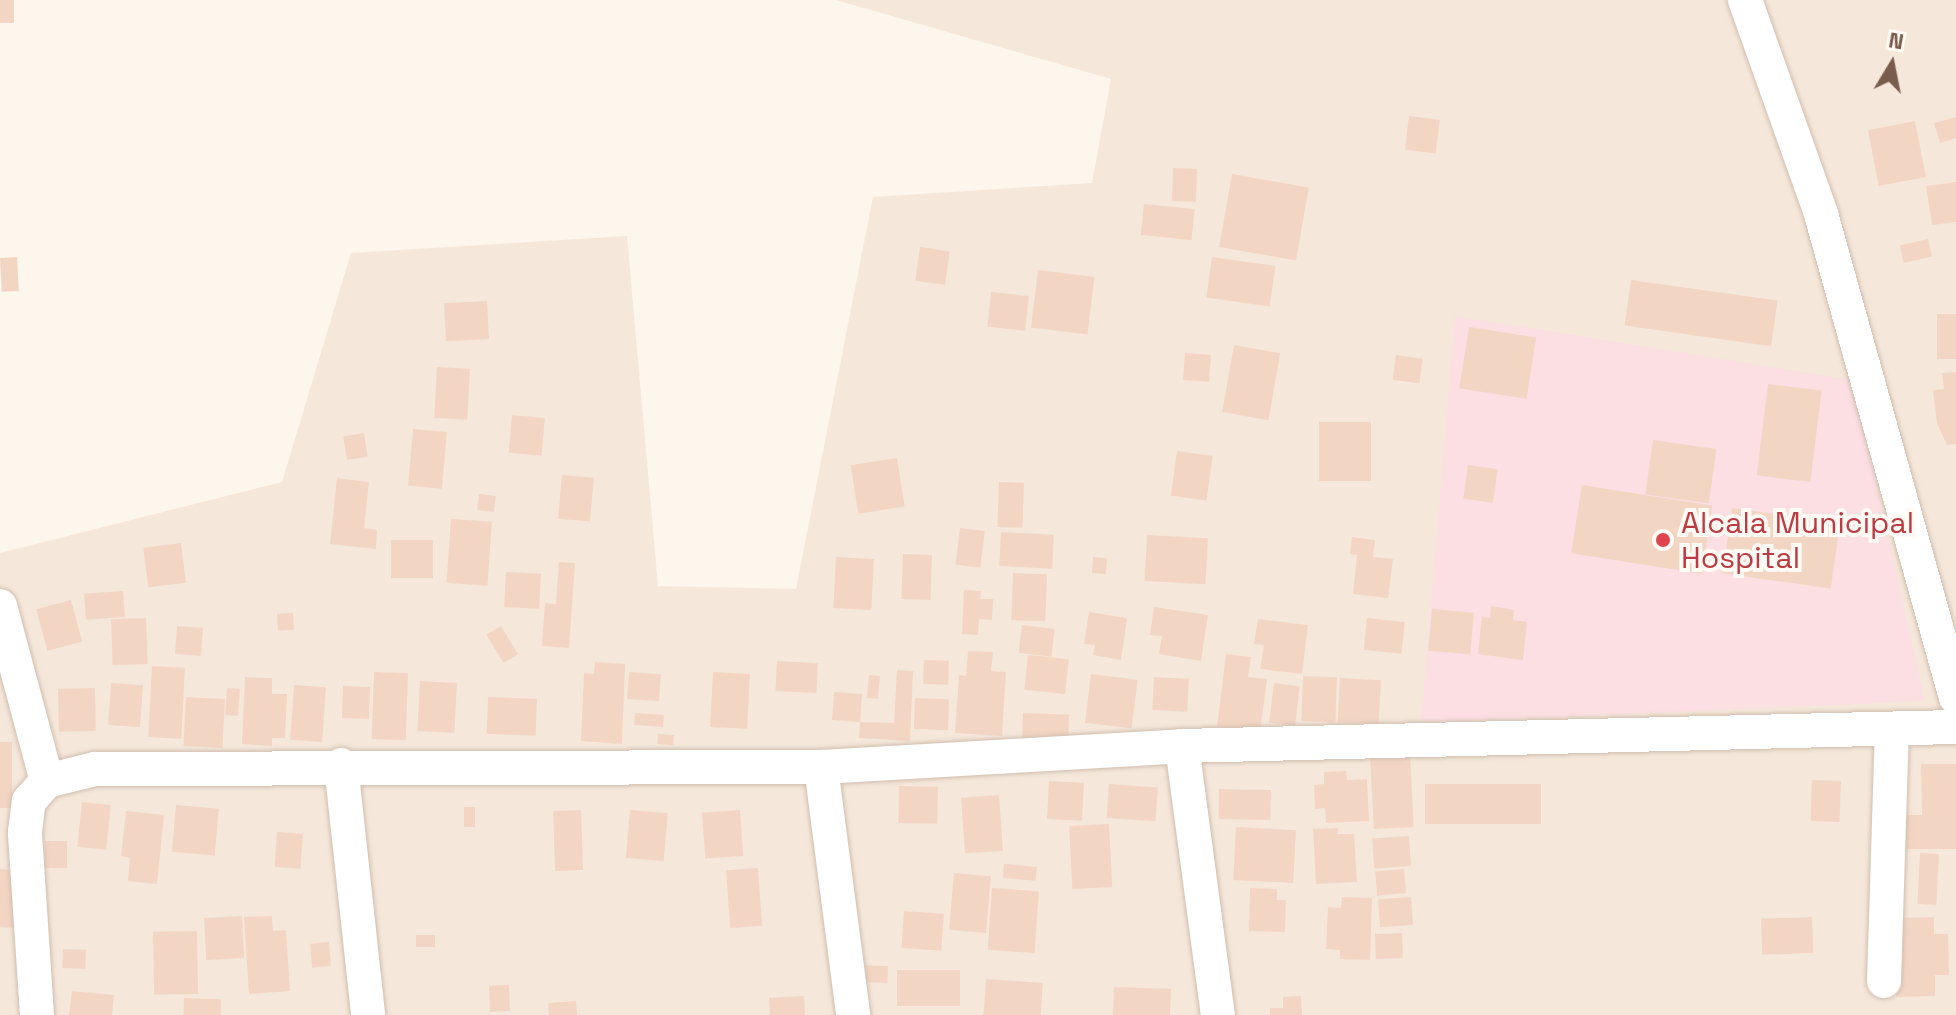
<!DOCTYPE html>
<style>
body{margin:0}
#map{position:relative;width:1956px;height:1015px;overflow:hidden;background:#fdf6ec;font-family:"Space Grotesk",sans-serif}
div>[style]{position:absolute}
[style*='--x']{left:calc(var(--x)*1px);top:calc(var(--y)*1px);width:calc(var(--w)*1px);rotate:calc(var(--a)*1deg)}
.residential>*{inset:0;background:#f5e8da}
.medical>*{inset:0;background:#fbdfe3}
.building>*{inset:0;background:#f3d5c3;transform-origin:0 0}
.roads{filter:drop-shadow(0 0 2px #d1beb0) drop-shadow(0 0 2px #d1beb0)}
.street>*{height:34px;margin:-17px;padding:0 17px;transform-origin:17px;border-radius:17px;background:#fff}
.dots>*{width:22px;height:22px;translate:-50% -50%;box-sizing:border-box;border:4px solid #fffaf3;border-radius:50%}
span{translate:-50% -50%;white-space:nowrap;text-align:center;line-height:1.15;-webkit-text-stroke:8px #fffaf3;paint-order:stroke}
.health-label{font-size:30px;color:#be3a42}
.left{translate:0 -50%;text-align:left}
.north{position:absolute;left:1852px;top:24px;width:80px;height:80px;-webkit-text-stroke:6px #fffaf3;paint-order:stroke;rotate:10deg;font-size:22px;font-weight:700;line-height:32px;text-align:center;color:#7a5c4d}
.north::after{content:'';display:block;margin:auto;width:28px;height:36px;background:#7a5c4d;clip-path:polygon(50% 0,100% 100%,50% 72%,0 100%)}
</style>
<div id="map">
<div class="residential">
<i style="clip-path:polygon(836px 0,1956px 0,1956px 1015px,0 1015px,0 553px,282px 482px,351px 253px,627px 236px,658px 586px,796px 589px,873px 197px,1092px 183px,1111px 79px)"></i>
</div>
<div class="medical">
<i style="clip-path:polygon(1455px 316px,1853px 380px,1925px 701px,1421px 723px)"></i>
</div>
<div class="building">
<i style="left:0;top:0;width:14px;height:23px"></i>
<i style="left:1409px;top:116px;width:31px;height:34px;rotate:7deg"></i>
<i style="clip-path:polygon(1956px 117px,1956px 138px,1940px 143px,1934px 123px)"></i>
<i style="left:1915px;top:121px;width:57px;height:48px;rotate:79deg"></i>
<i style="left:1173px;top:168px;width:24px;height:33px;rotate:2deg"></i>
<i style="left:1232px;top:174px;width:78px;height:74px;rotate:10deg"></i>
<i style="clip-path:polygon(1956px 182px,1956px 222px,1932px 225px,1926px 186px)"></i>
<i style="left:1144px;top:204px;width:51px;height:31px;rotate:6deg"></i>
<i style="left:1928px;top:239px;width:18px;height:29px;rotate:77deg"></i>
<i style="left:920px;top:247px;width:30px;height:34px;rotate:8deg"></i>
<i style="left:17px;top:257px;width:34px;height:17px;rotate:87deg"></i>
<i style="left:1212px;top:257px;width:64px;height:41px;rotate:8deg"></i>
<i style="left:1038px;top:270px;width:57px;height:58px;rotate:7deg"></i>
<i style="left:1631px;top:280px;width:148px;height:46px;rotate:8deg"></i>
<i style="left:991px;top:292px;width:38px;height:35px;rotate:6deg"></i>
<i style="left:487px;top:301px;width:38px;height:43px;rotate:87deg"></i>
<i style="left:1956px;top:314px;width:45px;height:19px;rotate:90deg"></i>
<i style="left:1469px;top:327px;width:68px;height:62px;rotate:9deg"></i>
<i style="left:1234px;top:345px;width:47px;height:68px;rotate:10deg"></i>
<i style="left:1185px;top:353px;width:26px;height:27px;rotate:4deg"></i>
<i style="left:1396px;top:355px;width:27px;height:25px;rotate:8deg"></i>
<i style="left:437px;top:367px;width:33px;height:51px;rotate:3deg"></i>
<i style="clip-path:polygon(1956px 372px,1956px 444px,1947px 445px,1937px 423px,1933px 390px,1944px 389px,1942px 373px)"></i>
<i style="left:1768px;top:384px;width:54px;height:92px;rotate:7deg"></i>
<i style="left:512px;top:415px;width:33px;height:38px;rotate:5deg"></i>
<i style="left:1319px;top:422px;width:52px;height:59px"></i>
<i style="left:413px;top:429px;width:34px;height:57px;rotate:5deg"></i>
<i style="left:364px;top:433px;width:24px;height:21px;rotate:81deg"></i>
<i style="left:1653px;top:440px;width:64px;height:55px;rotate:8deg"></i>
<i style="left:1177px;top:451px;width:36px;height:45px;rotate:8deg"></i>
<i style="left:897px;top:458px;width:49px;height:47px;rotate:81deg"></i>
<i style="left:1468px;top:465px;width:30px;height:34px;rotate:8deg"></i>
<i style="left:562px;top:475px;width:32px;height:44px;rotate:5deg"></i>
<i style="clip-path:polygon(337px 478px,369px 482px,364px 528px,377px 530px,376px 549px,330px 544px)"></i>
<i style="left:999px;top:482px;width:25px;height:45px;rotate:2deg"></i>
<i style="left:1582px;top:485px;width:132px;height:69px;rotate:9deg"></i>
<i style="left:479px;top:494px;width:17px;height:16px;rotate:7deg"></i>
<i style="left:1732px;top:508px;width:109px;height:66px;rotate:8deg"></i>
<i style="left:451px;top:519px;width:41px;height:64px;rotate:4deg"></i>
<i style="left:960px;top:528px;width:25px;height:37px;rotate:7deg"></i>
<i style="left:1001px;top:532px;width:53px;height:34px;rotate:3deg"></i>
<i style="left:1147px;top:535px;width:61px;height:46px;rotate:3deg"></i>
<i style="clip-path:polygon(1352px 537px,1375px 540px,1373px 557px,1393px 559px,1388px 598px,1353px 594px,1357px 555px,1350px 554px)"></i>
<i style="left:391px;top:540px;width:42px;height:38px"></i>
<i style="left:181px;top:543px;width:40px;height:38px;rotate:83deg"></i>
<i style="left:903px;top:554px;width:29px;height:45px;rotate:2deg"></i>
<i style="left:836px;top:557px;width:38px;height:51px;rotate:3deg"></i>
<i style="left:1093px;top:557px;width:14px;height:16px;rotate:4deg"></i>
<i style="clip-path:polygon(559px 562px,575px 563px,569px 648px,542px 646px,545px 603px,556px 604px)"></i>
<i style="left:506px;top:572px;width:35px;height:35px;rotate:3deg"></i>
<i style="left:1013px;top:573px;width:34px;height:47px;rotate:2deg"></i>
<i style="clip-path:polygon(964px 590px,981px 591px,980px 599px,993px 599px,992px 620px,979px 619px,978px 635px,962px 634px)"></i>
<i style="left:123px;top:591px;width:26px;height:39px;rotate:86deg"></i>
<i style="left:71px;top:600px;width:43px;height:36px;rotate:75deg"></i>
<i style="clip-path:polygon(1491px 606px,1514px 610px,1513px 620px,1527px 622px,1523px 660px,1478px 654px,1482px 617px,1490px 618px)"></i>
<i style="clip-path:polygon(1154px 607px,1208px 615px,1201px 661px,1159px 654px,1162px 636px,1150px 635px)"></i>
<i style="left:1432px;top:609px;width:42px;height:42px;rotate:5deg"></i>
<i style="clip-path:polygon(1089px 612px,1127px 618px,1121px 660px,1093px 655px,1095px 645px,1084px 644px)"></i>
<i style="left:293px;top:613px;width:17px;height:16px;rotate:87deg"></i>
<i style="left:146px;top:618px;width:46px;height:35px;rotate:88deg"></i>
<i style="left:1367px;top:618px;width:38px;height:32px;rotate:6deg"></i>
<i style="clip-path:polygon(1258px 619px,1308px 625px,1302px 674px,1260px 669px,1264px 645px,1254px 644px)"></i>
<i style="left:1022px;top:625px;width:33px;height:28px;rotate:7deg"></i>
<i style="left:177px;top:626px;width:26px;height:28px;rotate:4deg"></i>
<i style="left:501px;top:626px;width:33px;height:17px;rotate:59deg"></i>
<i style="clip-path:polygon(968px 651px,993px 652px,991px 671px,1006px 672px,1002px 736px,955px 733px,959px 675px,966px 676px)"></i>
<i style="clip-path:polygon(1226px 654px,1251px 657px,1248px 677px,1267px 679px,1260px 732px,1217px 727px)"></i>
<i style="left:1028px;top:655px;width:41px;height:35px;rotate:6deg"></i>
<i style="left:924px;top:660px;width:25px;height:24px;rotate:2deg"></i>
<i style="left:777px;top:661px;width:41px;height:30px;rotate:3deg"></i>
<i style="clip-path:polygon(595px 662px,625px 664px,622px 744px,581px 741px,584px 673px,594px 674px)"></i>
<i style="left:152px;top:666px;width:33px;height:71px;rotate:3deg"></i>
<i style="clip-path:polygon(897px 670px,913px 671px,910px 741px,859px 738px,860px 722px,832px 720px,834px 692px,862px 694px,860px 722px,894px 723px)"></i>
<i style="left:374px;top:672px;width:34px;height:67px;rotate:2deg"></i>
<i style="left:629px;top:672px;width:32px;height:27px;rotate:4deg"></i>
<i style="left:713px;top:672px;width:37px;height:55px;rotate:3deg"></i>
<i style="left:1091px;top:674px;width:47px;height:49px;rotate:7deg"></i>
<i style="left:869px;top:675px;width:11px;height:23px;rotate:5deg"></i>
<i style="left:1303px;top:676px;width:34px;height:45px;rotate:2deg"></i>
<i style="clip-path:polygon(245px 677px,272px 678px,272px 694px,287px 694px,285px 738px,272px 738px,272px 746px,242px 744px)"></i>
<i style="left:1154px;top:677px;width:35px;height:33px;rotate:3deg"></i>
<i style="left:1340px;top:678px;width:41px;height:44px;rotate:3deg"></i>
<i style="left:420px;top:681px;width:37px;height:50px;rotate:3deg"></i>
<i style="left:111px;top:683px;width:32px;height:42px;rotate:4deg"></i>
<i style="left:1274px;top:683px;width:26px;height:40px;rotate:7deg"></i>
<i style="left:294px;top:685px;width:32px;height:55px;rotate:4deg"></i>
<i style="left:343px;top:686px;width:27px;height:32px;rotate:2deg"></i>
<i style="left:95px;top:688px;width:43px;height:37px;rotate:89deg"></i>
<i style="left:227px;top:688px;width:13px;height:27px;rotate:4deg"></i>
<i style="left:186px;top:697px;width:39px;height:49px;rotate:3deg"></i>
<i style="left:488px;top:697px;width:49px;height:37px;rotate:2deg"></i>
<i style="left:915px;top:698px;width:34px;height:31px;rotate:2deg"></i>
<i style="left:635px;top:713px;width:29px;height:12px;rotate:4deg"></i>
<i style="left:1023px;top:713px;width:46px;height:32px;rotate:2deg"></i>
<i style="left:658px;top:734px;width:16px;height:10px;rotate:4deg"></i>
<i style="left:0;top:742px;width:12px;height:66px"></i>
<i style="left:1410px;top:755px;width:72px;height:40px;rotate:87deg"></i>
<i style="clip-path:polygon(1921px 764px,1956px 764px,1956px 849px,1903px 849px,1903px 815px,1922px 815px)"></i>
<i style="clip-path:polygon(1346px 771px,1347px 780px,1367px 779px,1369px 821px,1326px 823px,1325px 808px,1315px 809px,1314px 785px,1324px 784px,1324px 772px)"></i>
<i style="left:1812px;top:780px;width:29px;height:41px;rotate:2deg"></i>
<i style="left:1049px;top:781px;width:35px;height:38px;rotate:3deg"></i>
<i style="left:1109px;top:784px;width:49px;height:34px;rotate:4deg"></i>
<i style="left:1541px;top:784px;width:40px;height:116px;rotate:90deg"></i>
<i style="left:899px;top:786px;width:39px;height:37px;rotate:1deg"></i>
<i style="left:1219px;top:789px;width:52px;height:30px;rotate:1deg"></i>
<i style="left:999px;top:795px;width:56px;height:38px;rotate:86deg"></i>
<i style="left:82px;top:802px;width:29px;height:45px;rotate:6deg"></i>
<i style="left:176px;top:805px;width:43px;height:47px;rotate:5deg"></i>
<i style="left:464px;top:807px;width:11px;height:20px"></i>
<i style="left:581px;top:810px;width:60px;height:28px;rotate:88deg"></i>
<i style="left:630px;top:810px;width:38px;height:48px;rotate:5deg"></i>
<i style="left:740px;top:810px;width:46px;height:38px;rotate:86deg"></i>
<i style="clip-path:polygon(126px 811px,164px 815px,157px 884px,128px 881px,130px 858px,121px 856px)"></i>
<i style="left:1109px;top:824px;width:63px;height:40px;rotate:87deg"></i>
<i style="left:1236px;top:827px;width:60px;height:53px;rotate:3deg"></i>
<i style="clip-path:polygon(1338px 828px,1338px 834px,1354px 834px,1357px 882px,1316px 884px,1313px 829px)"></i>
<i style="left:277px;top:832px;width:26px;height:35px;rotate:4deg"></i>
<i style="left:1409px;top:836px;width:30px;height:37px;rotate:86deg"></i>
<i style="left:45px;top:841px;width:22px;height:27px"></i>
<i style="left:1920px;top:853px;width:19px;height:51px;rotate:3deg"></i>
<i style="left:1004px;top:864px;width:33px;height:14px;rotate:5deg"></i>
<i style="left:758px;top:868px;width:58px;height:32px;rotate:86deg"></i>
<i style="clip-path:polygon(0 869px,22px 871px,17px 928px,0 927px)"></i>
<i style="left:1404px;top:869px;width:24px;height:29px;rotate:85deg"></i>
<i style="left:954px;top:873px;width:37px;height:57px;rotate:5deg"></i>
<i style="left:992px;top:888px;width:47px;height:62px;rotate:4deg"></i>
<i style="clip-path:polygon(1250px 888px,1277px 889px,1277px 900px,1286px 900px,1285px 932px,1249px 931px)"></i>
<i style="clip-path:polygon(1342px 897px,1372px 898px,1370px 960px,1340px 959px,1340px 950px,1326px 949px,1328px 907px,1341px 908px)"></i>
<i style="left:1411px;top:897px;width:28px;height:33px;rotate:86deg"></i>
<i style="left:904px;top:911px;width:40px;height:37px;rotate:4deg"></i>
<i style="left:242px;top:916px;width:42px;height:38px;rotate:87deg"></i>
<i style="clip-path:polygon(272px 916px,273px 931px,286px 930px,290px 991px,249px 994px,244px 917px)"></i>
<i style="left:1812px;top:917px;width:36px;height:51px;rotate:88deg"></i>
<i style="clip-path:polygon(1934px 917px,1934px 934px,1948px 934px,1949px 975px,1935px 975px,1935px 996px,1896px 997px,1895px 918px)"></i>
<i style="left:197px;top:931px;width:63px;height:44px;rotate:89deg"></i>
<i style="left:1402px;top:933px;width:25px;height:27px;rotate:88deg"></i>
<i style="left:416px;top:935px;width:19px;height:12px"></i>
<i style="left:329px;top:942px;width:24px;height:19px;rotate:85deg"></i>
<i style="left:63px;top:949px;width:23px;height:19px;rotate:2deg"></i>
<i style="left:862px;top:965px;width:26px;height:17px;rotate:2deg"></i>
<i style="left:960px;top:970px;width:36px;height:63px;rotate:90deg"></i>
<i style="left:986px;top:979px;width:57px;height:36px;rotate:4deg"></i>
<i style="left:509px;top:985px;width:26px;height:20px;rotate:88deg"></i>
<i style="left:1114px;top:987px;width:57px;height:28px;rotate:2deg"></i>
<i style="clip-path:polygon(72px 991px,114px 995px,112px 1015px,69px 1015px)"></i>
<i style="left:804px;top:996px;width:19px;height:35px;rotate:87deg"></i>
<i style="clip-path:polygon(1301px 996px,1302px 1015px,1270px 1015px,1270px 1008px,1283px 1008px,1283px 997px)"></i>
<i style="left:184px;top:998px;width:37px;height:17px;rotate:2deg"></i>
<i style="left:576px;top:1001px;width:14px;height:28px;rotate:86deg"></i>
</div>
<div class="roads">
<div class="street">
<i style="--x:1745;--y:0;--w:227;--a:70.4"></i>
<i style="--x:1821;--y:214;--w:502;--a:74.41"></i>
<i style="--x:0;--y:606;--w:181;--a:75"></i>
<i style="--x:1182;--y:746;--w:271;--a:82.4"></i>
<i style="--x:341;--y:765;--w:251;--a:83.8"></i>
<i style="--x:821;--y:767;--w:250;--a:82.6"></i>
<i style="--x:1884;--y:981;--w:252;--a:-88.2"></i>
<i style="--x:37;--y:1015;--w:183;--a:-93.8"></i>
<i style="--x:25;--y:832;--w:31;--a:-83"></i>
<i style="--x:29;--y:801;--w:27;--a:-48"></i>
<i style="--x:47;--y:781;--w:49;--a:-14"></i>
<i style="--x:95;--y:769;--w:726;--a:-0.16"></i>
<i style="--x:821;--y:767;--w:362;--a:-3.3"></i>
<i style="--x:1182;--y:746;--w:774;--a:-1.41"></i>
</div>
</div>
<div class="dots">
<i style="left:1663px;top:540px;background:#e0444e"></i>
</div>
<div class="health-label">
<span class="left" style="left:1681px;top:540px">Alcala Municipal<br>Hospital</span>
</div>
<div class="north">N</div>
</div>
